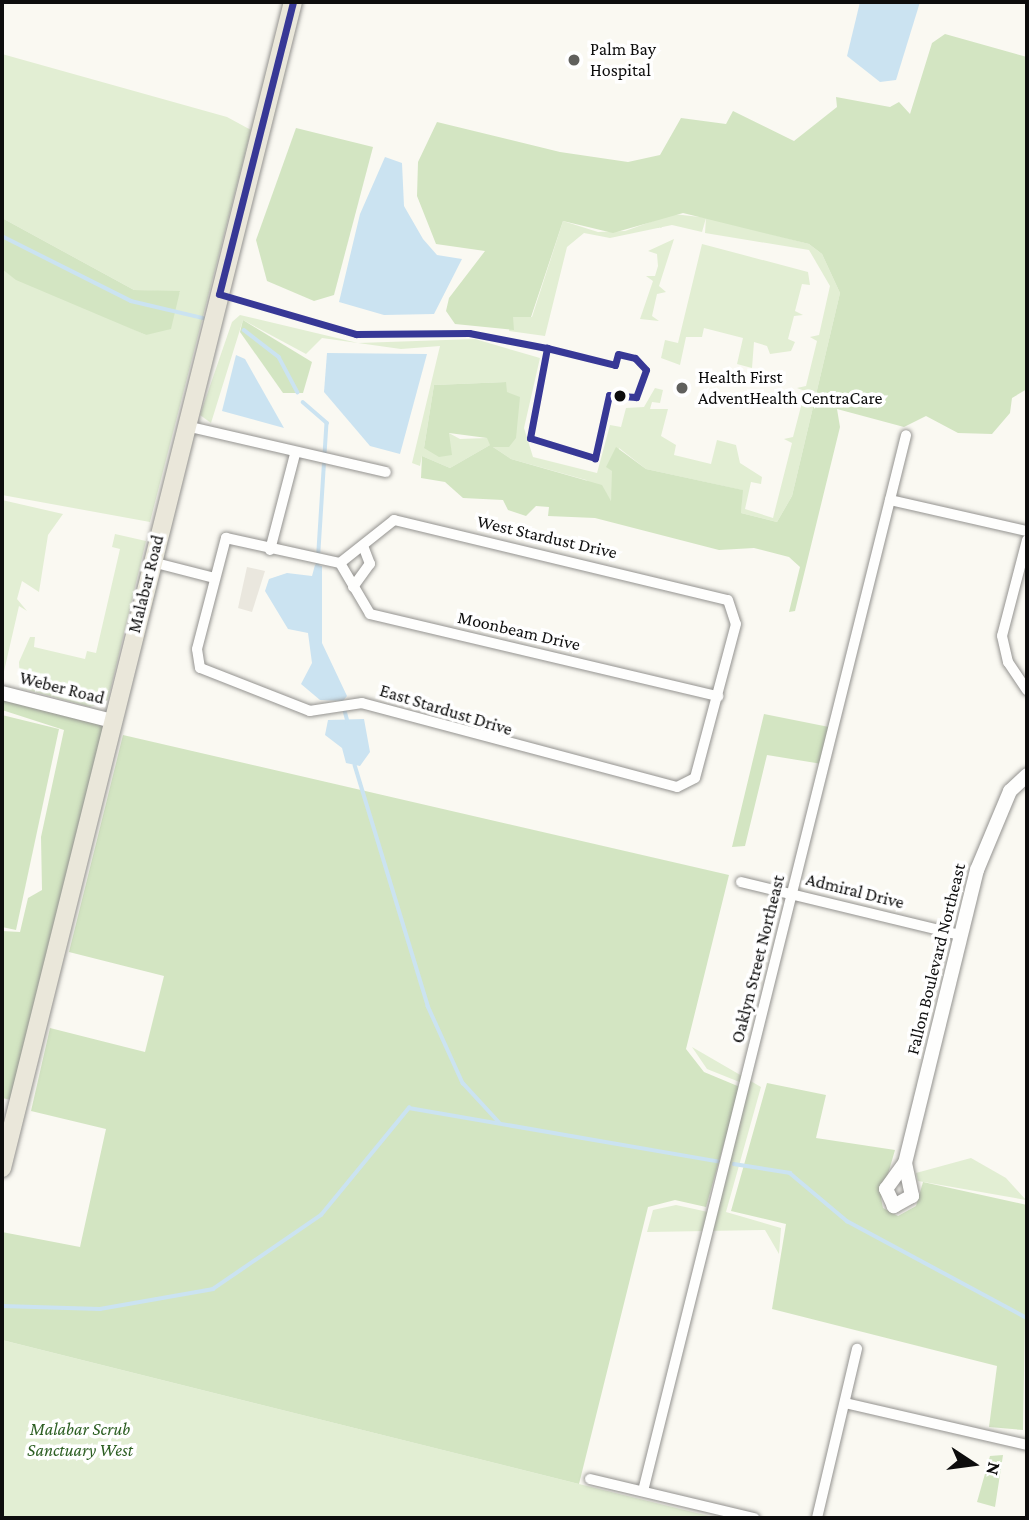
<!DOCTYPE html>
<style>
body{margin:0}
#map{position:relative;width:1029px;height:1520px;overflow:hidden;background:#faf9f2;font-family:"Crimson Pro",serif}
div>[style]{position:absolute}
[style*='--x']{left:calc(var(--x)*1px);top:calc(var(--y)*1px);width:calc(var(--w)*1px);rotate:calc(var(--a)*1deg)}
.green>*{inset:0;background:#e2eed3}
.forest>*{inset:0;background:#d3e5c2}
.plaza>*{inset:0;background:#eae7de}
.water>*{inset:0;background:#cbe3f1}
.stream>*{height:3.5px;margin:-1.75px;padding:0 1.75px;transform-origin:1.75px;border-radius:1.75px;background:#cbe3f1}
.roads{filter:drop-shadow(0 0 2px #949390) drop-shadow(0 0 2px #949390)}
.minor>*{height:10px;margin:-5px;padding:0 5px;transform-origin:5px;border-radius:5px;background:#fefefd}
.tertiary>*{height:14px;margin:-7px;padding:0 7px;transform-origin:7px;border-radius:7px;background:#fefefd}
.primary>*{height:18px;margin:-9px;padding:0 9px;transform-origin:9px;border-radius:9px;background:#eae7da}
.bus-1>*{height:7px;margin:-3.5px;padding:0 3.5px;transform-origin:3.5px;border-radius:3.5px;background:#373896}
.dots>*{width:19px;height:19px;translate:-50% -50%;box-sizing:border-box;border:4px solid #fff;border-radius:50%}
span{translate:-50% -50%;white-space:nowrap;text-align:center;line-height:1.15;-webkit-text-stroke:7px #fff;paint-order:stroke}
.poi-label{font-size:18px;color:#0d0d0d}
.left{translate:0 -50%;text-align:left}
.street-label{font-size:18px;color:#0d0d0d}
.park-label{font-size:18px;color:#2d5f23;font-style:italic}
.frame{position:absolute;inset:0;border:4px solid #0d0d0d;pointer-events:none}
.north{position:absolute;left:938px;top:1429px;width:70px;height:70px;-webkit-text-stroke:5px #fff;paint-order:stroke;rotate:103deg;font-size:19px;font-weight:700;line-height:28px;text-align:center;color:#0d0d0d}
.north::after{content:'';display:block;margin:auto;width:24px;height:32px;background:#0d0d0d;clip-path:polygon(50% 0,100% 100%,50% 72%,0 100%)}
</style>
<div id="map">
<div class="green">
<i style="clip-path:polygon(2px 54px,227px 117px,251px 130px,150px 522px,2px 495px,2px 269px,146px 335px,180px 292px,134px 290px,2px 218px)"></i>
<i style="clip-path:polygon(evenodd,673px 214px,709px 218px,809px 244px,822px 254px,840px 293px,792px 496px,777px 522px,741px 513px,742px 490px,646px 469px,619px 448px,611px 501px,586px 480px,511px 459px,490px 445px,450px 468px,422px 456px,420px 466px,412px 463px,440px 346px,401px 349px,322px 338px,306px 354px,243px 320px,211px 423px,200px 415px,232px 322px,240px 315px,358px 343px,475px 339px,540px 358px,524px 428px,533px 457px,597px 473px,610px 425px,621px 427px,626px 408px,644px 407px,655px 388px,663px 390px,660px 403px,652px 402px,650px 409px,668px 409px,661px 436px,676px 445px,674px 455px,711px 464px,717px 440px,736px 445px,740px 463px,762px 477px,761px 484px,751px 482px,745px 509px,773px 518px,792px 443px,784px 439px,793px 437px,805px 391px,797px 388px,806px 386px,817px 341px,810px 337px,819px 335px,830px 286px,809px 250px,705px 233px,706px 218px,702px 232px,672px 225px,610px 238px,584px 233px,567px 247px,545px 336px,509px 331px,513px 317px,532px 317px,563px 221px,598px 232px,625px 231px,673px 214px,506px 382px,487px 438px,460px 439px,447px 432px,424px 448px,434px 385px,506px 382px)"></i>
<i style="clip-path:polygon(674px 239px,659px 286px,666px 292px,657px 294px,652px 316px,659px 321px,640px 319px,653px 281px,646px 276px,655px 276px,658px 266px,657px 254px,648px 251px)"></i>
<i style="clip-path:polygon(702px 244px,808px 272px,810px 285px,802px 284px,795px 311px,803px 315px,794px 316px,788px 339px,795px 342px,791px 351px,770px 354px,767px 346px,754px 342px,752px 368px,737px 364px,743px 338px,704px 328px,702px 337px,686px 337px,680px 365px,661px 358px,665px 340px,678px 343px)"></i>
<i style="clip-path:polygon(2px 500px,63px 514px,48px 535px,39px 592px,22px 581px,17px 599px,27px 611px,19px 606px,2px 680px)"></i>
<i style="clip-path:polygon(115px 534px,146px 541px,108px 700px,90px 707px,20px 688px,19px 662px,30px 637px,35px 637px,34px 647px,85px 659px,87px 651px,96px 653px,120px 549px,112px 547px)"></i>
<i style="clip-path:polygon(692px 1047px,761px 1087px,726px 1212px,781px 1228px,779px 1254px,765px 1230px,647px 1232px,653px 1210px,676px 1205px,708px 1212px,742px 1083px,707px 1069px)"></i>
<i style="clip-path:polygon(971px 1158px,1006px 1178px,1026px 1200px,918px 1181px,916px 1173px)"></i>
<i style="clip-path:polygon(2px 1340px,579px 1484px,717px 1518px,2px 1518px)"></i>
</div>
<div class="forest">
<i style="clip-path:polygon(945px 34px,1027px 57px,1027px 389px,1012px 398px,1010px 413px,992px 434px,958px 433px,926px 416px,904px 427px,837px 409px,840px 427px,795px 611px,789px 612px,800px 567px,789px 557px,754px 548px,719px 550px,595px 518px,548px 516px,549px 507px,536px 506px,526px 516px,508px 510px,503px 500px,463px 498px,445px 482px,421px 478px,422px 456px,450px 468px,490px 445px,487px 438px,449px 433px,452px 455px,439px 457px,424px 448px,434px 385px,506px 382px,507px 392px,520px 397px,516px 438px,509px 447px,493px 447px,511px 459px,602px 485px,611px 501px,612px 471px,606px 467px,616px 447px,646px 469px,743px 490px,741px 513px,777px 522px,792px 496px,840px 293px,822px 254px,809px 244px,683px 213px,613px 233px,563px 221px,531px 317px,513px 317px,514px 330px,455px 324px,446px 311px,449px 298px,485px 251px,436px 244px,417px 196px,418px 162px,437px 122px,560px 152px,628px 162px,660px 155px,681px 118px,726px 124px,733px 111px,794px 141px,837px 107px,836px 97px,890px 107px,899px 102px,910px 114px,932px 43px)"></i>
<i style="clip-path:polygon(296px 128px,373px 147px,334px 295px,314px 301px,267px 281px,256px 240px)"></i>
<i style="clip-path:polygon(2px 218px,134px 290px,180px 291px,171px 329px,146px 335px,16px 280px,2px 269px)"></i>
<i style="clip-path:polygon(243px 320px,312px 362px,303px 393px,283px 393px,240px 332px)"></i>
<i style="clip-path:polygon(2px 699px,106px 724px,12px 1100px,2px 1098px,2px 931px,20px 932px,28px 898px,42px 890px,41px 837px,64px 730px,2px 710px)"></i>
<i style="clip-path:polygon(764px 714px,829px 727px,822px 764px,767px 755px,745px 846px,732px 847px)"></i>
<i style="clip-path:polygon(2px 715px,59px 729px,16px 930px,2px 927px)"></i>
<i style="clip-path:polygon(123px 735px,729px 875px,686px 1049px,704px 1072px,740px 1087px,706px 1207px,675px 1200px,648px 1207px,579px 1484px,2px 1340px,2px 1232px,80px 1247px,106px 1129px,31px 1111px,50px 1028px,145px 1052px,164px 976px,69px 952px)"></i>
<i style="clip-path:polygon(767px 1083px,826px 1095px,816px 1138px,895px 1150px,881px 1198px,883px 1208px,898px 1216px,916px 1206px,923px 1182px,1027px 1205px,1023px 1430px,989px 1427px,997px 1366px,772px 1309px,786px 1224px,731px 1211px)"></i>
<i style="clip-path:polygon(1003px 1455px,995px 1507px,977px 1502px,990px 1456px)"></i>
</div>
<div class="plaza">
<i style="clip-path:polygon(247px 567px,265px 571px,252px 612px,238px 608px)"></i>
</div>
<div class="water">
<i style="clip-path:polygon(860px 2px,920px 2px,896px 80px,880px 82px,847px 56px)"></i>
<i style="clip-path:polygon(385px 157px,402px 163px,404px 206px,423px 239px,437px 255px,462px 259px,434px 314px,384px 315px,339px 302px,360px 214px)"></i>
<i style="clip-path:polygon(327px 353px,427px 354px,400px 454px,370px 446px,324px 392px)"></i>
<i style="clip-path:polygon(236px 355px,245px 359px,284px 428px,222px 411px)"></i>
<i style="clip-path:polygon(315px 565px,322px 566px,322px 643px,347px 696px,343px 701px,320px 700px,301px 684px,312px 663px,308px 633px,288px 629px,265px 591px,269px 579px,287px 573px,312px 576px)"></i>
<i style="clip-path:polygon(364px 719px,370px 752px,360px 766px,346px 763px,342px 748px,325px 735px,328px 720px)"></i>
</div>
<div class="stream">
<i style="--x:2;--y:236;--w:144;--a:26.7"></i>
<i style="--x:131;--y:301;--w:74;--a:13.3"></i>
<i style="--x:244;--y:330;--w:44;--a:37.6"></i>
<i style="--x:279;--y:357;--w:40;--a:62"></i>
<i style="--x:303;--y:402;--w:32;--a:41"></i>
<i style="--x:327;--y:423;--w:142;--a:93.6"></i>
<i style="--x:344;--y:707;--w:16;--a:75"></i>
<i style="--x:355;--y:765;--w:252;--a:73.1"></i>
<i style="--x:428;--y:1006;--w:85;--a:65.6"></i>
<i style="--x:463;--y:1083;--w:53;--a:47.3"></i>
<i style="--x:734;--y:1164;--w:57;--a:9.1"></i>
<i style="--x:790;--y:1173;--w:75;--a:40.1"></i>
<i style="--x:847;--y:1221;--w:204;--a:28.3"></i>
<i style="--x:2;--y:1306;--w:98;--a:1.8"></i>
<i style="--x:100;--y:1309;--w:115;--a:-10"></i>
<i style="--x:213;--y:1289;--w:131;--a:-34.4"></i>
<i style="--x:321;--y:1215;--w:139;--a:-50.6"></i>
<i style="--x:409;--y:1108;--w:313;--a:9.8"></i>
</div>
<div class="roads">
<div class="minor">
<i style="--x:186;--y:426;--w:205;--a:13"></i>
<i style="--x:890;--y:500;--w:140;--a:12.8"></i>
<i style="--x:394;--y:520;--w:343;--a:13.5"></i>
<i style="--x:728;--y:600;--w:25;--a:72"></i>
<i style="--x:736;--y:624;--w:159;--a:104.9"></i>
<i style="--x:695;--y:778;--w:20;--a:153"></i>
<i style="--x:677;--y:787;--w:326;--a:-165.1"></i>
<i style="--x:362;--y:703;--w:53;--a:171.3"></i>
<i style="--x:310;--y:711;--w:118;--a:-158.6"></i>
<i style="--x:200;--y:668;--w:19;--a:-99"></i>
<i style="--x:197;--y:649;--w:115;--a:-75.4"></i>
<i style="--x:226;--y:538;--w:117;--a:12.4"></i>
<i style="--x:340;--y:563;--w:69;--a:-38.5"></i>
<i style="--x:1027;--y:540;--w:99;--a:104.6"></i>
<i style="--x:1002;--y:636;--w:27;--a:77"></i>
<i style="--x:1008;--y:662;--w:34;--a:56"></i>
<i style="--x:270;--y:550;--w:99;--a:-75.4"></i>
<i style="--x:152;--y:562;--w:65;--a:14.3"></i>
<i style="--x:340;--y:563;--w:59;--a:59.5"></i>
<i style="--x:370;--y:614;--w:358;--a:13.3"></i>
<i style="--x:353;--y:587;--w:29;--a:-54"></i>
<i style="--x:370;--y:564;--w:19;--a:-111"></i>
<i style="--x:741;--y:882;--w:225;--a:13.6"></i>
<i style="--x:845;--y:1403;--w:187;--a:13"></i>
<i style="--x:590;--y:1479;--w:169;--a:13.4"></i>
<i style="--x:643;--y:1491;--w:1088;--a:-76.01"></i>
<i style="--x:817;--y:1518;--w:174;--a:-76.7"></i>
</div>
<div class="tertiary">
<i style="--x:2;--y:693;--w:114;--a:14.2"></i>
<i style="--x:905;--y:1163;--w:34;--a:78"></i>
<i style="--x:912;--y:1196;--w:21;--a:151"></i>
<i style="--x:894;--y:1206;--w:19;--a:-115"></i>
<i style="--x:886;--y:1189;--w:32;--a:-54"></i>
<i style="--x:905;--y:1163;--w:302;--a:-76.2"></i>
<i style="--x:977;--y:870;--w:86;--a:-67.3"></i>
<i style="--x:1010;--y:791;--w:23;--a:-43"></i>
</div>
<div class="primary">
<i style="--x:2;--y:1168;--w:1202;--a:-75.99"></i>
</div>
</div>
<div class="bus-1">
<i style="--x:293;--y:2;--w:301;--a:104.2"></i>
<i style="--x:219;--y:294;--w:143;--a:16.3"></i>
<i style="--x:356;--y:334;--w:113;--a:-0.5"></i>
<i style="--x:469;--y:333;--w:79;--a:10.9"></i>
<i style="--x:547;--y:348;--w:70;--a:14"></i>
<i style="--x:615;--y:365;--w:11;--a:-75"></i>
<i style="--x:618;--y:354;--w:17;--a:13"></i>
<i style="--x:635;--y:358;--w:16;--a:47"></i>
<i style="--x:646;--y:370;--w:29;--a:110"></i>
<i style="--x:636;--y:397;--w:27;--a:-176"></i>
<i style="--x:609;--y:395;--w:65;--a:102.5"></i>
<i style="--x:595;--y:458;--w:68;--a:-162.9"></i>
<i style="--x:530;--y:438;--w:92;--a:-79.3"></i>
</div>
<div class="dots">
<i style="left:574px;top:60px;background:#60605d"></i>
<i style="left:682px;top:388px;background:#60605d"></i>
<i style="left:620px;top:396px;background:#0d0d0d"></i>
</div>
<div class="poi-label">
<span class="left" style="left:590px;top:60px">Palm Bay<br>Hospital</span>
<span class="left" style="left:698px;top:388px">Health First<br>AdventHealth CentraCare</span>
</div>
<div class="street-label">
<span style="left:547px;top:537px;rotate:13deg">West Stardust Drive</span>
<span style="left:146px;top:584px;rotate:-76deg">Malabar Road</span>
<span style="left:519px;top:631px;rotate:13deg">Moonbeam Drive</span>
<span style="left:62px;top:688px;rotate:14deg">Weber Road</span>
<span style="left:446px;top:710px;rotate:17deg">East Stardust Drive</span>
<span style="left:855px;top:891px;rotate:14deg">Admiral Drive</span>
<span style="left:758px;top:959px;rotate:-76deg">Oaklyn Street Northeast</span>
<span style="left:936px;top:959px;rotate:-76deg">Fallon Boulevard Northeast</span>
</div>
<div class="park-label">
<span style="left:80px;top:1440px">Malabar Scrub<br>Sanctuary West</span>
</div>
<div class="frame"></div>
<div class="north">N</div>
</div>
